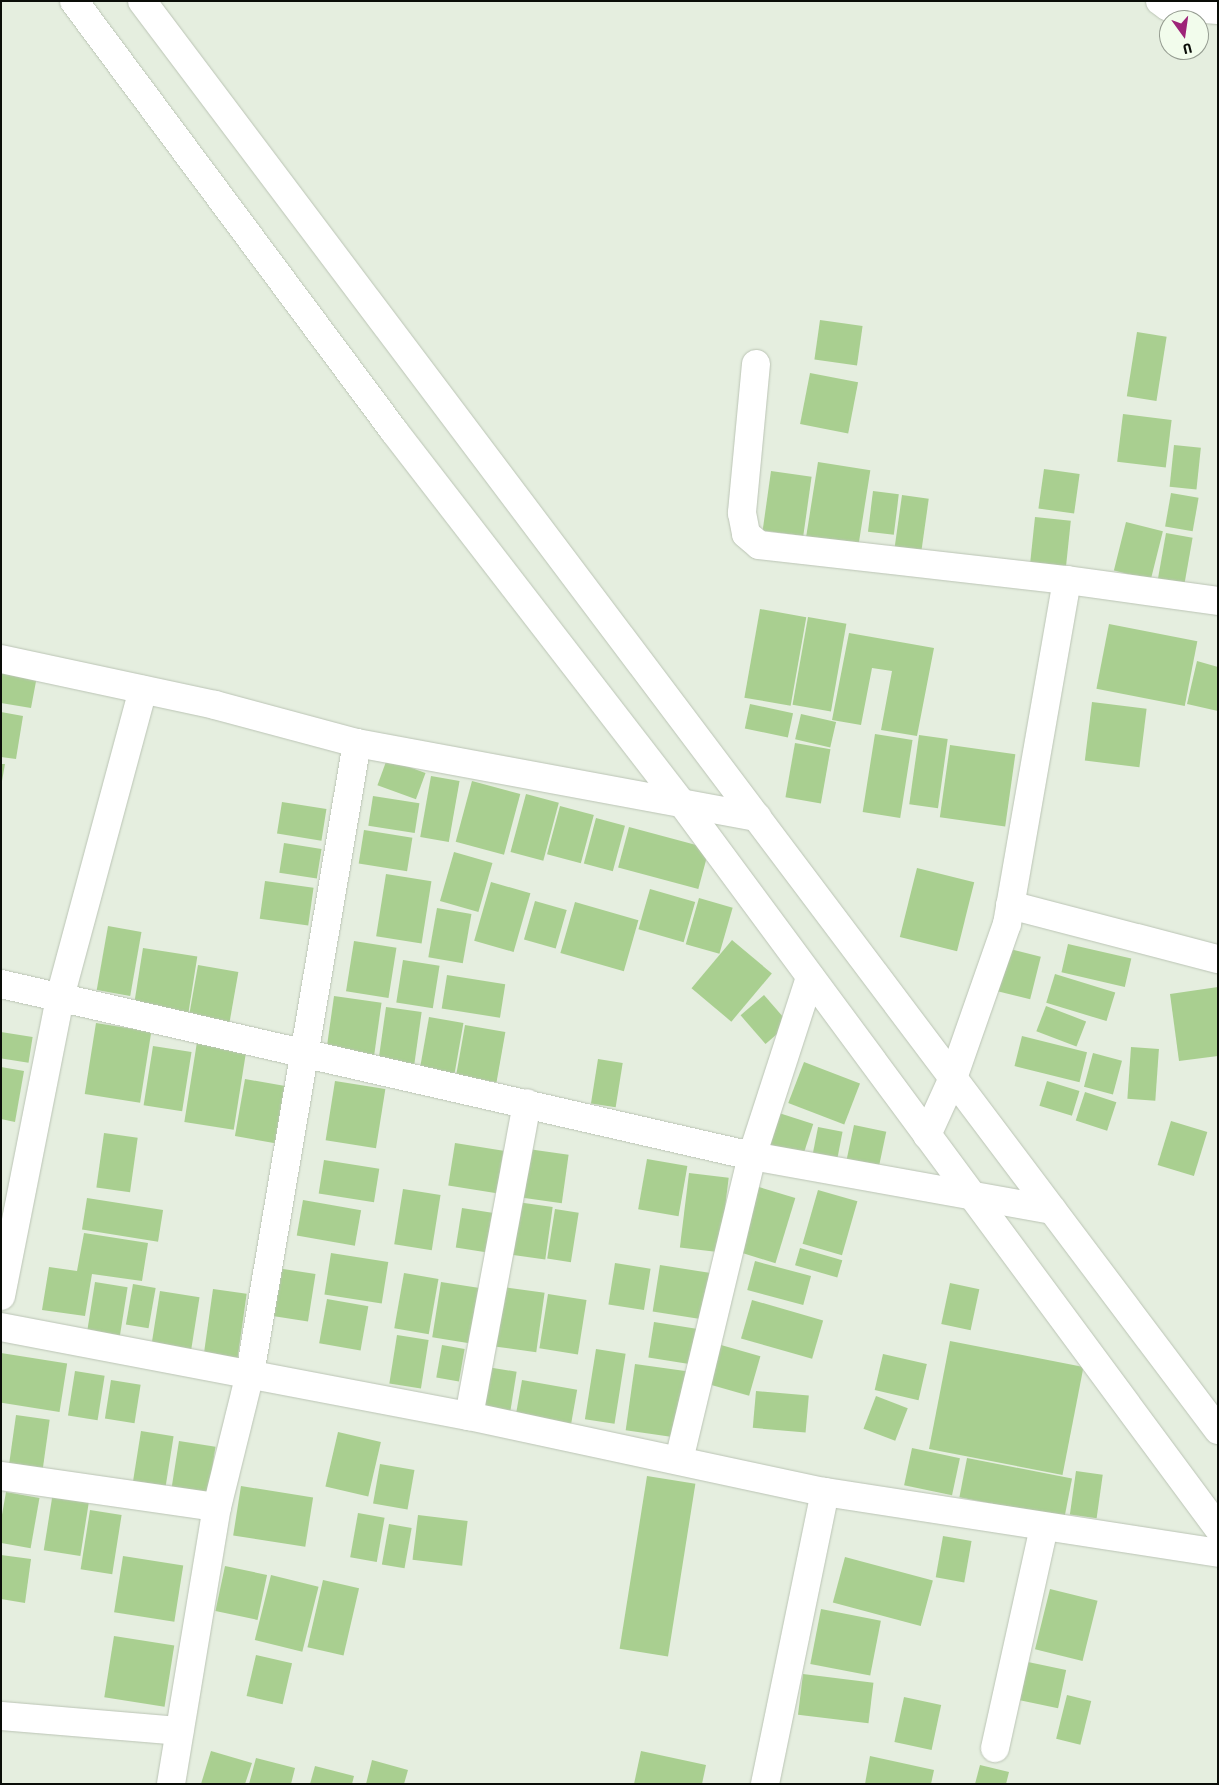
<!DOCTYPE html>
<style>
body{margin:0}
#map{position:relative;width:1219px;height:1785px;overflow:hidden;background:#e5eedf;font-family:"Asap Condensed",sans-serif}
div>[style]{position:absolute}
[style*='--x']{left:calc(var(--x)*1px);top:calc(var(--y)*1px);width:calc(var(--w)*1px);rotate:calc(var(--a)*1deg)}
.building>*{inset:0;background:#a9cf90;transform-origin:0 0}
.roads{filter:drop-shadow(0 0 1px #bbc4b5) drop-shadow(0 0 1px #bbc4b5)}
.minor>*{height:28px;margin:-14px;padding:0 14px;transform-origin:14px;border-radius:14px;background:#fff}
span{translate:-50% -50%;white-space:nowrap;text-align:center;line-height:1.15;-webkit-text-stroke:4.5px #f2fcec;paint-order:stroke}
.frame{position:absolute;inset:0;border:2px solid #0a0d08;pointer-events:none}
.north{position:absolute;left:1159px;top:10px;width:50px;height:50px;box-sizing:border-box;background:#f2fcec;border:1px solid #959c91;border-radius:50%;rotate:166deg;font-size:14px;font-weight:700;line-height:20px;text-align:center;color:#0a0d08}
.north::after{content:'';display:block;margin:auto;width:18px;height:22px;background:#9e2378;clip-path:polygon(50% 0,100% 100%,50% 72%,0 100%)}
</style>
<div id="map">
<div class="building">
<i style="left:820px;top:320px;width:43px;height:40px;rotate:8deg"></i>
<i style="left:1137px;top:332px;width:30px;height:65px;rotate:9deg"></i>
<i style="left:810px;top:373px;width:49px;height:52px;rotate:11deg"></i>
<i style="left:1123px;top:414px;width:49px;height:48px;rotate:7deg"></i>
<i style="left:1174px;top:445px;width:27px;height:42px;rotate:6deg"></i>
<i style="left:818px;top:462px;width:53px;height:78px;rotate:9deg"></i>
<i style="left:1044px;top:469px;width:36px;height:40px;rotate:8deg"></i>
<i style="left:771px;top:471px;width:41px;height:60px;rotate:8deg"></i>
<i style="left:873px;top:491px;width:26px;height:41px;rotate:7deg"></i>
<i style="left:1171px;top:493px;width:28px;height:34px;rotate:10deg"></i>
<i style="left:902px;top:495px;width:27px;height:57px;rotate:8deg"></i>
<i style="left:1035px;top:517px;width:36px;height:49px;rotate:6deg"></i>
<i style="left:1126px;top:522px;width:38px;height:50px;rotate:14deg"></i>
<i style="left:1166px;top:533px;width:27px;height:51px;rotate:10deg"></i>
<i style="left:760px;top:609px;width:47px;height:90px;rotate:10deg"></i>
<i style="left:808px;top:617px;width:39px;height:89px;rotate:10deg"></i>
<i style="left:1109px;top:624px;width:90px;height:66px;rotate:11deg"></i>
<i style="clip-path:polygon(849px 633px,934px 648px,917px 736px,881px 730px,892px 671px,872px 668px,861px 725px,832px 720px)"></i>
<i style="clip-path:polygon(1197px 661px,1218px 667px,1218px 711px,1187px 704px)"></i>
<i style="clip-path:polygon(1px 670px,37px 676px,31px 708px,1px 703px)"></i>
<i style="left:1092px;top:702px;width:55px;height:59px;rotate:7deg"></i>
<i style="left:750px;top:704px;width:44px;height:25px;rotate:12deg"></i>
<i style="clip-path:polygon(1px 712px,23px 716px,16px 759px,1px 757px)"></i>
<i style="left:801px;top:714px;width:36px;height:26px;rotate:13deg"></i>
<i style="left:875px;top:734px;width:38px;height:79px;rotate:9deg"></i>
<i style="left:919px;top:735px;width:29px;height:70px;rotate:8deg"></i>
<i style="left:795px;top:743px;width:36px;height:55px;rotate:10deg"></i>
<i style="left:950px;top:745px;width:66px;height:73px;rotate:8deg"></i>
<i style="left:387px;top:759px;width:41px;height:28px;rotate:20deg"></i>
<i style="clip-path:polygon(1px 764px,5px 764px,2px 781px,1px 781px)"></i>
<i style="left:431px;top:776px;width:29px;height:62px;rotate:10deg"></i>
<i style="left:472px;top:781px;width:50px;height:63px;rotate:15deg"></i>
<i style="left:526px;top:794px;width:34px;height:60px;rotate:15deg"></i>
<i style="left:373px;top:796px;width:47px;height:30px;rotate:9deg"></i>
<i style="left:282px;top:802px;width:45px;height:32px;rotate:9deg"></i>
<i style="left:560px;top:806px;width:35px;height:50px;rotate:15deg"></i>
<i style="left:596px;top:818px;width:30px;height:47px;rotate:15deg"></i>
<i style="left:629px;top:827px;width:83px;height:42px;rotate:15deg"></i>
<i style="left:364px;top:830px;width:49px;height:34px;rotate:9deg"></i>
<i style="left:284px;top:843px;width:38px;height:30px;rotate:9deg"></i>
<i style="left:454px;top:852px;width:40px;height:51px;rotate:16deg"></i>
<i style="left:917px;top:868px;width:59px;height:71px;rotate:14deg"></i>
<i style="left:386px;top:874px;width:46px;height:63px;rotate:9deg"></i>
<i style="left:265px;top:881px;width:49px;height:38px;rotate:8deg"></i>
<i style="left:491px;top:882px;width:41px;height:61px;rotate:16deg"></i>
<i style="left:650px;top:889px;width:47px;height:42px;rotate:16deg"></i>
<i style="left:699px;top:898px;width:35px;height:48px;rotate:16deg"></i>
<i style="left:535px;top:901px;width:33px;height:40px;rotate:16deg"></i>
<i style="left:575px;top:902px;width:66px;height:53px;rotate:16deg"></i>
<i style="left:437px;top:908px;width:35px;height:50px;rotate:10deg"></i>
<i style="left:108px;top:926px;width:34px;height:65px;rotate:10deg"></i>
<i style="left:732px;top:940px;width:52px;height:63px;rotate:40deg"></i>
<i style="left:354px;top:941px;width:43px;height:51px;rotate:9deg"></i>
<i style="left:1068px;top:944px;width:65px;height:29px;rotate:13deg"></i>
<i style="left:1002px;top:947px;width:40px;height:44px;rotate:14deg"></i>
<i style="left:143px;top:948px;width:55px;height:64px;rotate:9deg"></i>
<i style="left:403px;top:960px;width:37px;height:43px;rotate:9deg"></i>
<i style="left:198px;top:965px;width:41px;height:56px;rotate:10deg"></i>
<i style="left:1055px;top:974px;width:63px;height:30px;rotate:17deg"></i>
<i style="left:447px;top:975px;width:59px;height:34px;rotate:9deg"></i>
<i style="clip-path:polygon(1218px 987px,1218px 1056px,1179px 1061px,1170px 994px)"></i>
<i style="left:764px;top:995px;width:38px;height:31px;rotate:49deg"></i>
<i style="left:334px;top:996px;width:48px;height:54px;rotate:8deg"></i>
<i style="left:1046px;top:1006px;width:43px;height:27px;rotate:21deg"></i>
<i style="left:386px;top:1007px;width:36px;height:54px;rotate:8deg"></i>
<i style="left:429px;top:1017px;width:35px;height:52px;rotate:10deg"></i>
<i style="left:96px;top:1023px;width:56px;height:72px;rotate:9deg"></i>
<i style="left:465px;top:1025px;width:41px;height:51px;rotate:10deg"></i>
<i style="left:1px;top:1032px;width:32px;height:26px;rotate:9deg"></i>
<i style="left:1022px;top:1036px;width:67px;height:31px;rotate:14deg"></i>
<i style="left:197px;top:1042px;width:50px;height:81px;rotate:9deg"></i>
<i style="left:153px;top:1046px;width:39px;height:60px;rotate:9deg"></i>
<i style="left:1131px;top:1047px;width:28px;height:52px;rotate:4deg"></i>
<i style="left:1093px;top:1053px;width:30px;height:35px;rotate:15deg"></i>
<i style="left:598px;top:1059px;width:25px;height:45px;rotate:9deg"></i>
<i style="left:804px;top:1062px;width:60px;height:44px;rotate:21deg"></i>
<i style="clip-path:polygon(1px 1067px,24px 1071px,15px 1122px,1px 1119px)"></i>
<i style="left:245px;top:1079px;width:48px;height:58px;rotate:10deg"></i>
<i style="left:335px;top:1081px;width:51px;height:60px;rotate:9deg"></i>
<i style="left:1047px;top:1081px;width:34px;height:26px;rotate:17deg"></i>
<i style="left:1085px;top:1092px;width:33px;height:30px;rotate:18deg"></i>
<i style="left:779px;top:1113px;width:36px;height:35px;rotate:18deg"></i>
<i style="left:1171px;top:1121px;width:38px;height:46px;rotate:17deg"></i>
<i style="left:854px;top:1125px;width:33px;height:44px;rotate:12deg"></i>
<i style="left:818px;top:1127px;width:25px;height:35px;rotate:11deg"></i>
<i style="left:104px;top:1133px;width:34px;height:55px;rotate:8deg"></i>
<i style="left:455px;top:1143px;width:49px;height:43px;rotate:9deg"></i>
<i style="left:528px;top:1149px;width:41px;height:49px;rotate:8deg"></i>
<i style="left:647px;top:1159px;width:41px;height:51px;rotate:10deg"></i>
<i style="left:324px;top:1160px;width:56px;height:34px;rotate:9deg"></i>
<i style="left:689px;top:1173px;width:40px;height:75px;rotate:7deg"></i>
<i style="left:759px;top:1187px;width:38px;height:68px;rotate:17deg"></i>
<i style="left:403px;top:1189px;width:38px;height:56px;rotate:9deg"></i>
<i style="left:818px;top:1190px;width:41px;height:56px;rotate:16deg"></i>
<i style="left:87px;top:1198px;width:77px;height:32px;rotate:9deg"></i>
<i style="left:303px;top:1200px;width:59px;height:36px;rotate:10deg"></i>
<i style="left:517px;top:1202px;width:36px;height:53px;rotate:8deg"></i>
<i style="left:462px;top:1208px;width:32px;height:40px;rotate:9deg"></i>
<i style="left:555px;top:1209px;width:24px;height:50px;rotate:9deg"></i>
<i style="clip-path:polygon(84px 1233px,148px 1243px,142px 1281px,92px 1274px,85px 1316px,42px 1310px,49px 1267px,77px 1271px)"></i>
<i style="left:800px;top:1248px;width:44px;height:18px;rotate:16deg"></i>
<i style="left:331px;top:1253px;width:58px;height:42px;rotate:9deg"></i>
<i style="left:755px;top:1261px;width:58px;height:30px;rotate:15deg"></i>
<i style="left:615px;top:1263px;width:36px;height:42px;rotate:9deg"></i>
<i style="left:660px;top:1265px;width:53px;height:47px;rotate:9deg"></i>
<i style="left:277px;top:1268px;width:39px;height:48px;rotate:9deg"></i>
<i style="left:404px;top:1273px;width:35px;height:56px;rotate:10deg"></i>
<i style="left:95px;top:1282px;width:33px;height:59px;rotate:9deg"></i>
<i style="left:441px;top:1282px;width:39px;height:56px;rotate:9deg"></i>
<i style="left:950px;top:1283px;width:30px;height:42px;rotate:12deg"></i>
<i style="left:133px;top:1284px;width:23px;height:41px;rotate:10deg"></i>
<i style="left:503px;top:1287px;width:42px;height:60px;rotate:8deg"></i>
<i style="left:213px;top:1289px;width:34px;height:65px;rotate:8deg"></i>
<i style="left:160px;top:1291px;width:40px;height:60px;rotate:9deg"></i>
<i style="left:548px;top:1294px;width:39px;height:55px;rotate:9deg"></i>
<i style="left:327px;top:1299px;width:42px;height:45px;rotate:10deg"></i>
<i style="left:752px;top:1300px;width:74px;height:40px;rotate:16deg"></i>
<i style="left:654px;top:1322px;width:46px;height:36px;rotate:9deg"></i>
<i style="left:397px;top:1335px;width:32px;height:49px;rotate:9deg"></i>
<i style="left:950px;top:1341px;width:136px;height:110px;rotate:11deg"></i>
<i style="left:442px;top:1345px;width:23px;height:33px;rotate:10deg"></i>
<i style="left:721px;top:1345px;width:41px;height:41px;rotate:16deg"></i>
<i style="left:596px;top:1349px;width:30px;height:71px;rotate:9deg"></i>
<i style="left:1px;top:1353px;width:67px;height:49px;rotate:9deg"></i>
<i style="left:883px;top:1354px;width:45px;height:37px;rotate:13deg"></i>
<i style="left:635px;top:1364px;width:56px;height:67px;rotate:8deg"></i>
<i style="left:487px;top:1367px;width:30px;height:51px;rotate:9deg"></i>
<i style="left:75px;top:1371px;width:30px;height:45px;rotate:9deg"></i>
<i style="left:111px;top:1380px;width:30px;height:39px;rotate:9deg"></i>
<i style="left:522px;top:1380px;width:56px;height:46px;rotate:10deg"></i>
<i style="left:756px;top:1391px;width:53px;height:37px;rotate:5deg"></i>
<i style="left:876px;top:1396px;width:34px;height:35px;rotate:21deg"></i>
<i style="left:16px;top:1415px;width:34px;height:54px;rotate:8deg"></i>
<i style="left:141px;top:1431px;width:33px;height:54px;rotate:9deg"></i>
<i style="left:338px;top:1432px;width:44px;height:56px;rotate:13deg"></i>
<i style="left:179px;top:1441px;width:37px;height:49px;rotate:9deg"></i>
<i style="left:912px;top:1448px;width:49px;height:38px;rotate:12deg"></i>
<i style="left:967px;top:1458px;width:107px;height:40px;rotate:11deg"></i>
<i style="left:380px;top:1464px;width:35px;height:40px;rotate:10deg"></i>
<i style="left:1076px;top:1471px;width:27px;height:44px;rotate:8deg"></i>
<i style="left:647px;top:1476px;width:49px;height:175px;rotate:9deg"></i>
<i style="left:241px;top:1486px;width:73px;height:50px;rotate:9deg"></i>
<i style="left:6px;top:1492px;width:34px;height:51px;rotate:10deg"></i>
<i style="left:53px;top:1492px;width:37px;height:59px;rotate:9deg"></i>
<i style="left:90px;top:1510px;width:32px;height:60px;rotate:9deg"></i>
<i style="left:358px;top:1513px;width:27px;height:45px;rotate:10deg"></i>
<i style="left:418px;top:1515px;width:50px;height:45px;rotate:7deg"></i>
<i style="left:389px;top:1524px;width:23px;height:41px;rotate:10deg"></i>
<i style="left:943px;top:1536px;width:29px;height:42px;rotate:10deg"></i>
<i style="clip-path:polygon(1px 1555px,31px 1559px,25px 1603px,1px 1599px)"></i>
<i style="left:123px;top:1556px;width:61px;height:57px;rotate:9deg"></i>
<i style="left:845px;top:1557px;width:91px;height:47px;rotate:15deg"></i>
<i style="left:225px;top:1566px;width:43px;height:46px;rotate:12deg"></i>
<i style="left:271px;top:1575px;width:49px;height:67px;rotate:14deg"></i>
<i style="left:323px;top:1580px;width:37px;height:69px;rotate:13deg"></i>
<i style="left:1050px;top:1589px;width:49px;height:62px;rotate:14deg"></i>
<i style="left:821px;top:1609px;width:61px;height:56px;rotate:11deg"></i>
<i style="left:114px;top:1636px;width:61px;height:62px;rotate:9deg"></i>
<i style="left:256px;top:1655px;width:37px;height:42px;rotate:13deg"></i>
<i style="left:1028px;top:1662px;width:39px;height:39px;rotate:12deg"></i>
<i style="left:803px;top:1674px;width:71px;height:41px;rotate:7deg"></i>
<i style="left:1067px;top:1695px;width:25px;height:45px;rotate:14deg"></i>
<i style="left:904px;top:1697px;width:38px;height:46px;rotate:12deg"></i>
<i style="clip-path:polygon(211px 1751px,252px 1763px,245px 1784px,201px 1784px)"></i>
<i style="clip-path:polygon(641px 1751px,706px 1765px,702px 1784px,634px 1784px)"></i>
<i style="clip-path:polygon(870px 1756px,934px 1770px,931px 1784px,865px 1784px)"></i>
<i style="clip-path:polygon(256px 1758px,295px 1768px,291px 1784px,249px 1784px)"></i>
<i style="clip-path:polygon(372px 1760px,408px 1770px,404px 1784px,366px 1784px)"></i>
<i style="clip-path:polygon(980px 1765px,1009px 1772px,1006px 1784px,975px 1784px)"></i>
<i style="clip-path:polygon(315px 1766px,354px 1776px,352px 1784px,310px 1784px)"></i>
</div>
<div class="roads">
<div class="minor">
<i style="--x:74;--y:1;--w:536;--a:53.34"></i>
<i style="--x:394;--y:431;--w:470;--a:52.3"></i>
<i style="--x:682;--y:803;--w:902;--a:53.52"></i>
<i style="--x:142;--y:1;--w:1789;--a:53.02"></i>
<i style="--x:1160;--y:1;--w:9;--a:36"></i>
<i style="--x:1167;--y:6;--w:51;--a:4.5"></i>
<i style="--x:756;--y:364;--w:150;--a:95.4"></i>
<i style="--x:742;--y:513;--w:21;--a:79"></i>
<i style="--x:746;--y:534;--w:17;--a:40"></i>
<i style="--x:759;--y:545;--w:310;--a:6.5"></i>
<i style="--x:1067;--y:580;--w:152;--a:7.9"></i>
<i style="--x:1;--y:659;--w:219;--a:12.1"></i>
<i style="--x:215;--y:705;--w:147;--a:15"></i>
<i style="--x:357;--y:743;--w:407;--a:10.5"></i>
<i style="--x:1010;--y:905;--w:215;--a:14.6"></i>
<i style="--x:1;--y:984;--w:770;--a:12.9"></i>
<i style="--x:752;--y:1156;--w:305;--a:10.2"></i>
<i style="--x:927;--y:1135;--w:63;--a:-65.5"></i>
<i style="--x:953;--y:1078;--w:163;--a:-70.7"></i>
<i style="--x:1007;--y:924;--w:349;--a:-80.1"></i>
<i style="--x:1;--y:1296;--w:305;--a:-78.8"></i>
<i style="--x:60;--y:997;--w:318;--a:-74.9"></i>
<i style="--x:1;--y:1327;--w:476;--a:10.8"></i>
<i style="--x:469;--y:1416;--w:364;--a:12.1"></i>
<i style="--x:825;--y:1492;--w:398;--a:8.8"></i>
<i style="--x:469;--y:1416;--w:318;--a:-79.5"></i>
<i style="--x:679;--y:1460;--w:313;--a:-76.5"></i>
<i style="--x:752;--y:1156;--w:188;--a:-72"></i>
<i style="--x:1;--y:1476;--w:218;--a:8.2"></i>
<i style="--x:1;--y:1716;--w:179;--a:4.8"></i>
<i style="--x:995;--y:1748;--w:226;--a:-77.5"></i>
<i style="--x:171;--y:1784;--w:281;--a:-80.6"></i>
<i style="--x:217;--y:1507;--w:137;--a:-76.1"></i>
<i style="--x:250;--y:1374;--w:640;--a:-80.38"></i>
<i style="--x:765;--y:1784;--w:298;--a:-78.4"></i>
</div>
</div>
<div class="frame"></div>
<div class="north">U</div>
</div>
